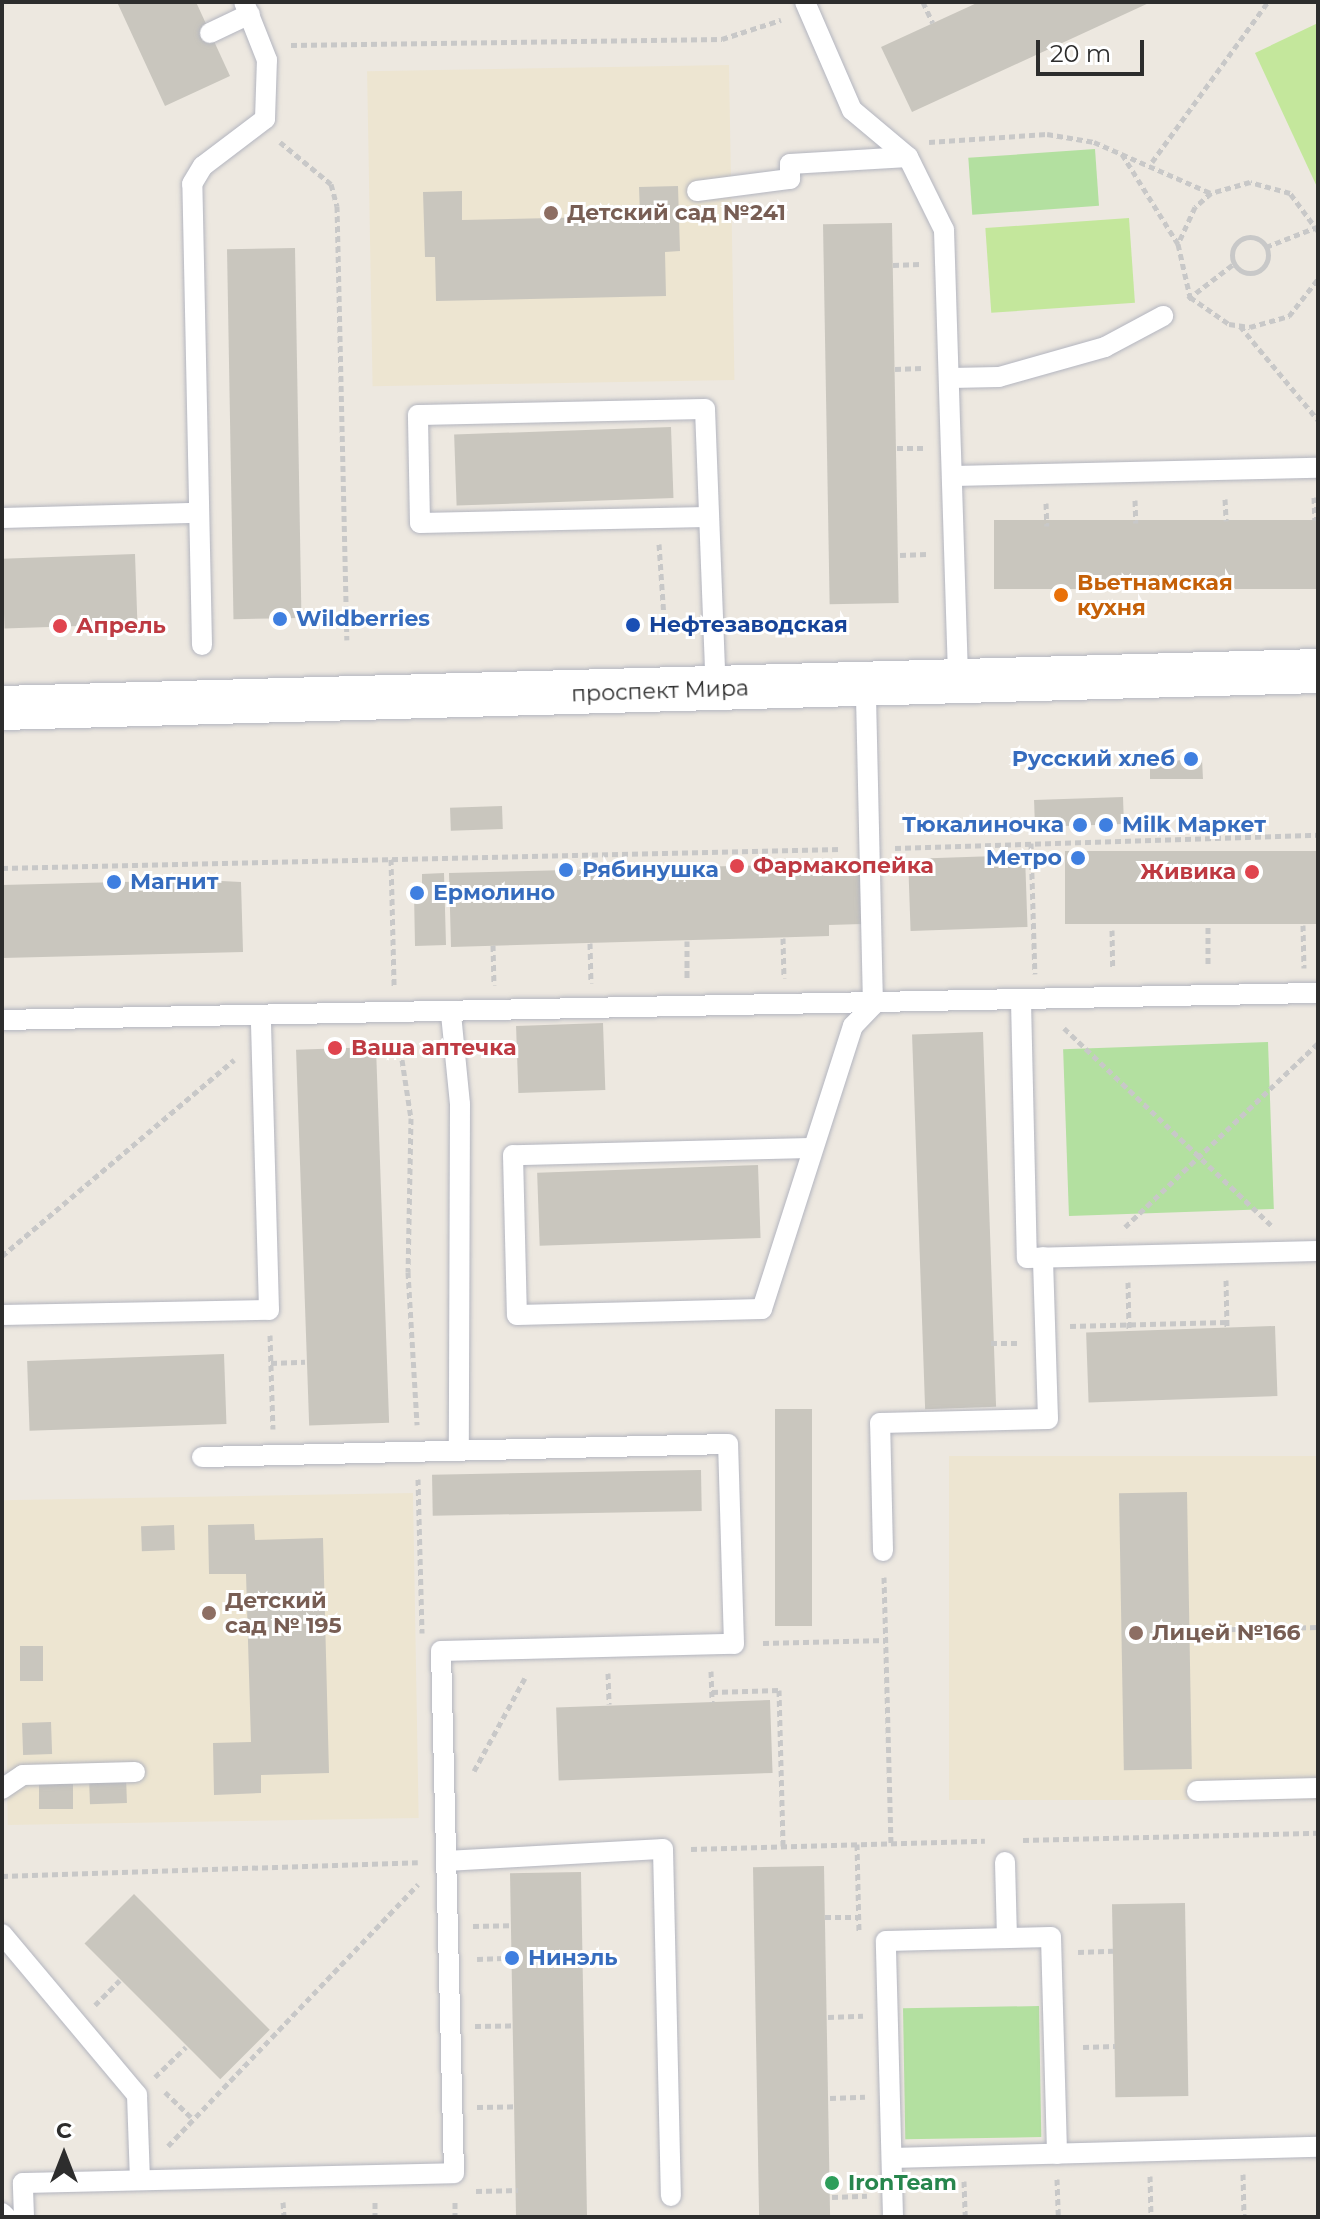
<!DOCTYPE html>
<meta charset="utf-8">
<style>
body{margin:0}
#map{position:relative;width:1320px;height:2219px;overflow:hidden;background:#ede8e0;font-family:Montserrat,sans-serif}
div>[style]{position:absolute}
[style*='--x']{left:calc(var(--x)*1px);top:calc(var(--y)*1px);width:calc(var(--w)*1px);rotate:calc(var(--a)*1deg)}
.education>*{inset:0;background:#ede5d1;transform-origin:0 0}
.green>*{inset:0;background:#b3e0a0;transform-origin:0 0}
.pitch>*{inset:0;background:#c4e79c;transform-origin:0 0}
.building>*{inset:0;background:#c9c6be;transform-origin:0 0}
.path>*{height:5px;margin-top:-2.5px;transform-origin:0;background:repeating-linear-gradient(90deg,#c8c8c8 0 6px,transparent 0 10px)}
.path>.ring{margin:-2.5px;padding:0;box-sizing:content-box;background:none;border:5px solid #c8c8c8;border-radius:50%}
.roads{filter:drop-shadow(0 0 2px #b3b5bf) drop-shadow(0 0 2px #b3b5bf)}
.lane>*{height:20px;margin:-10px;padding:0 10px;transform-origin:10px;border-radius:10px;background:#fff}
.secondary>*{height:44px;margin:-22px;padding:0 22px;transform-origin:22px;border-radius:22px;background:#fff}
.dots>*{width:22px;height:22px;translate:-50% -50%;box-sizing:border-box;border:4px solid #fff;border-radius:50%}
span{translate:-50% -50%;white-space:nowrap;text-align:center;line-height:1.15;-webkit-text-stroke:6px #fff;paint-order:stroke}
.education-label{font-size:22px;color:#785e54;font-weight:700}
.left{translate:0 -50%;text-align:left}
.food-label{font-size:22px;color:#c56008;font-weight:700}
.shop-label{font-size:22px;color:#366cbe;font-weight:700}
.right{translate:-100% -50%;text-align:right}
.transit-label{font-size:22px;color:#164399;font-weight:700}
.health-label{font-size:22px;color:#be3a42;font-weight:700}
.street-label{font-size:22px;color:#2d2d2d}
.leisure-label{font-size:22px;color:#27864d;font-weight:700}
.frame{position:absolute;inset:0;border:4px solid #2d2d2d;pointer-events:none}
.north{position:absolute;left:24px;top:2115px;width:80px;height:80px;-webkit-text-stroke:6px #fff;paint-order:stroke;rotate:0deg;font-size:22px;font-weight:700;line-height:32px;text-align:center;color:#2d2d2d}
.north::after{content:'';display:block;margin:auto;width:28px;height:36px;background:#2d2d2d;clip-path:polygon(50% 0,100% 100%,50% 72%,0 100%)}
.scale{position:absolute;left:1036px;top:40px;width:108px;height:36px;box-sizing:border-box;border:4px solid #2d2d2d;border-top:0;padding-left:10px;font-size:24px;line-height:28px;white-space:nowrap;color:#2d2d2d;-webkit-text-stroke:6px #fff;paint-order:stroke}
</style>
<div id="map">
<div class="education">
<i style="left:729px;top:65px;width:315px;height:362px;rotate:89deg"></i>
<i style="left:1318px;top:1456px;width:344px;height:369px;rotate:90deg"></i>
<i style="left:413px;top:1493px;width:325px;height:411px;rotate:89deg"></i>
</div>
<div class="green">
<i style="left:1095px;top:149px;width:57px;height:127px;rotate:86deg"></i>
<i style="left:1268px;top:1042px;width:167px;height:205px;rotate:88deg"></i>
<i style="left:1039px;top:2006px;width:131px;height:136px;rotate:89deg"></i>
</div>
<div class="pitch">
<i style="clip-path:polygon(1318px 23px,1318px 189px,1255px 53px)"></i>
<i style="left:1129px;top:218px;width:85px;height:144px;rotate:86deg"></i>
</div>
<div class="building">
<i style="clip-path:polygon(117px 2px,196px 2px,230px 76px,165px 106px)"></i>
<i style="clip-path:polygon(979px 2px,1151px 2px,912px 112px,881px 47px)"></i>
<i style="clip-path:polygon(678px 186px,680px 251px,665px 252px,666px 296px,436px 301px,435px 257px,425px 257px,423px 192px,462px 191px,462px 220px,640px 216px,639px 187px)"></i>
<i style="left:892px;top:223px;width:380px;height:69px;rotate:89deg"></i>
<i style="left:295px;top:248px;width:370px;height:68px;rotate:89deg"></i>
<i style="left:671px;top:427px;width:71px;height:217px;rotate:88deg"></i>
<i style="left:1318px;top:520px;width:69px;height:324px;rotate:90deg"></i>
<i style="left:135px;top:554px;width:70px;height:133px;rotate:88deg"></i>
<i style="clip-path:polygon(1202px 759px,1203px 779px,1150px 779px,1150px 762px)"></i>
<i style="left:1123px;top:797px;width:27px;height:89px;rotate:88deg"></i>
<i style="left:502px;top:806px;width:23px;height:52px;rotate:88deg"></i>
<i style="left:1318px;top:851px;width:73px;height:253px;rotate:90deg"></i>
<i style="left:1025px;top:855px;width:72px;height:117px;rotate:88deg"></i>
<i style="clip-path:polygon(860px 863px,862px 924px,829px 925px,829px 936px,451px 947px,449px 873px)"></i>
<i style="clip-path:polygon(444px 873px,446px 945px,415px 946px,414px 893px,422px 893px,422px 874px)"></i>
<i style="clip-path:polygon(201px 880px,241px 882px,243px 952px,2px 958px,2px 885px)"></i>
<i style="left:603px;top:1023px;width:67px;height:87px;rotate:88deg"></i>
<i style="left:983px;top:1032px;width:375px;height:71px;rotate:88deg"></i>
<i style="left:376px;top:1047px;width:376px;height:80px;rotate:88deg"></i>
<i style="left:758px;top:1165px;width:73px;height:221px;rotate:88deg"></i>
<i style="left:1275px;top:1326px;width:70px;height:189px;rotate:88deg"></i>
<i style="left:224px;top:1354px;width:70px;height:197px;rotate:88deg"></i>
<i style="left:775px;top:1409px;width:37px;height:217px"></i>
<i style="left:701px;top:1470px;width:41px;height:269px;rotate:89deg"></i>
<i style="left:1187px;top:1492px;width:277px;height:68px;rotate:89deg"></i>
<i style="clip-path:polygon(254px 1524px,255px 1540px,323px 1538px,329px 1773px,261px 1775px,261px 1793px,214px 1795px,213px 1743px,251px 1742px,246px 1574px,209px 1574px,208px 1525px)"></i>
<i style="left:174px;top:1525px;width:25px;height:33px;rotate:88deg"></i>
<i style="left:43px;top:1646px;width:35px;height:23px;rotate:90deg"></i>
<i style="left:770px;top:1700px;width:73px;height:214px;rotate:88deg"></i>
<i style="left:51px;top:1722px;width:32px;height:29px;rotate:88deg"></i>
<i style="left:126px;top:1776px;width:27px;height:37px;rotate:88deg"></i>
<i style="left:39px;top:1784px;width:34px;height:25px"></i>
<i style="left:824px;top:1866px;width:351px;height:71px;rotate:89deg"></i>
<i style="left:581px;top:1872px;width:345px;height:71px;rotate:89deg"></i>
<i style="left:134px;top:1894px;width:192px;height:70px;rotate:45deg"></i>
<i style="left:1185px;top:1903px;width:193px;height:73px;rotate:89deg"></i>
</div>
<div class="path">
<i style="--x:923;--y:2;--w:23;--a:65"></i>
<i style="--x:291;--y:45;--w:431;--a:-0.8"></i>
<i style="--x:722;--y:39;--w:62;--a:-17.9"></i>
<i style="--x:280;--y:142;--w:66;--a:39.5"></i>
<i style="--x:331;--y:184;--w:23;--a:75"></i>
<i style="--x:337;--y:206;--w:434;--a:88.7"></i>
<i style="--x:929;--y:142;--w:118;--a:-3.9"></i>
<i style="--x:1047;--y:134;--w:48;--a:9.7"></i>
<i style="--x:1094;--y:142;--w:128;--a:23.6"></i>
<i style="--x:1122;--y:154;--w:106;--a:58.1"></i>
<i style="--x:1152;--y:162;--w:198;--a:-54.1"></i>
<i style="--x:1318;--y:231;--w:47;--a:-126.4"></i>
<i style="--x:1290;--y:193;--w:41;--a:-164.6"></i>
<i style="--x:1250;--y:182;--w:41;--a:164.2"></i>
<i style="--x:1211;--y:193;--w:21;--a:139"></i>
<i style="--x:1195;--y:207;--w:41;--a:114.7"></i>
<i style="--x:1178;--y:244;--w:54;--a:77.2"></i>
<i style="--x:1190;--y:297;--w:47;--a:34.7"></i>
<i style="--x:1229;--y:324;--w:21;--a:8"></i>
<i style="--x:1250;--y:327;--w:41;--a:-15.8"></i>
<i style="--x:1289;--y:316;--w:47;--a:-51.9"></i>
<i class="ring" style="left:1232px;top:237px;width:31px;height:31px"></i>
<i style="--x:1266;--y:247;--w:55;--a:-21.4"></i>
<i style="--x:893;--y:265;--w:27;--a:-2"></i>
<i style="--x:1188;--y:299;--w:59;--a:-37.5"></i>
<i style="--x:1240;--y:326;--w:122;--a:50.3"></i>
<i style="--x:895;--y:369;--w:27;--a:-2"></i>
<i style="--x:897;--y:448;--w:27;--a:0"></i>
<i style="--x:1314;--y:497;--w:23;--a:88"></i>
<i style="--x:1225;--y:499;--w:22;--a:87"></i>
<i style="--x:1135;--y:500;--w:23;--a:88"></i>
<i style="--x:1046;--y:503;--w:23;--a:88"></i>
<i style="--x:659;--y:544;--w:87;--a:86.1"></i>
<i style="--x:900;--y:555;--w:27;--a:-2"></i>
<i style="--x:1031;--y:843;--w:131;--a:88.3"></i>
<i style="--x:895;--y:848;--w:423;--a:-1.8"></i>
<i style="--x:391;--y:859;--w:127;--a:88.6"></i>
<i style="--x:2;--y:868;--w:839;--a:-1.3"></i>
<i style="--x:1303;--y:925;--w:43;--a:88.7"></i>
<i style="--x:1208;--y:927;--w:40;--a:90"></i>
<i style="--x:1112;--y:930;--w:39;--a:89"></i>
<i style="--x:783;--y:938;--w:40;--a:88.6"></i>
<i style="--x:687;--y:941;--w:39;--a:90"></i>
<i style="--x:590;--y:943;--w:40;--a:88.6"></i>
<i style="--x:493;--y:945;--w:40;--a:88.6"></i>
<i style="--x:1064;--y:1028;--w:286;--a:43.6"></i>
<i style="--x:399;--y:1040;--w:79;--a:81.3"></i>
<i style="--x:411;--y:1118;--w:154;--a:91.1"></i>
<i style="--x:408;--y:1272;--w:153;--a:86.6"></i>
<i style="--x:1125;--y:1227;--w:267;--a:-43.6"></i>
<i style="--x:2;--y:1256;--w:304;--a:-40.2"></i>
<i style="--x:1226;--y:1280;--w:47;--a:88.8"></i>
<i style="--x:1128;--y:1282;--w:47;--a:88.8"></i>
<i style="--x:1070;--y:1326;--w:157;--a:-1.5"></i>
<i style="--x:270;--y:1335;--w:94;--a:88.2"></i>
<i style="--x:991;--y:1343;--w:27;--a:0"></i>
<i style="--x:271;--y:1363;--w:34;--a:-2"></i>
<i style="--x:418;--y:1479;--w:154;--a:88.5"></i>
<i style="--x:884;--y:1577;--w:267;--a:88.5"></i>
<i style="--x:1190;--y:1630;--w:128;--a:-1.3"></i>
<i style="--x:763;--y:1643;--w:123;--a:-1.4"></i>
<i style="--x:711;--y:1671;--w:31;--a:88"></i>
<i style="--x:608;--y:1673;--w:31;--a:88"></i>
<i style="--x:712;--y:1692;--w:67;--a:-1.7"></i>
<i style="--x:779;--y:1690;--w:156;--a:88.5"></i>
<i style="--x:474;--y:1771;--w:106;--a:-61.3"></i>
<i style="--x:1023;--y:1840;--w:295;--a:-1.4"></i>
<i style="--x:857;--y:1844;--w:87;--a:88.7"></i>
<i style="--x:691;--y:1849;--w:294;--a:-1.6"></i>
<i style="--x:2;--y:1876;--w:416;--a:-1.9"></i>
<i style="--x:825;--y:1917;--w:34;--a:0"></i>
<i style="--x:473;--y:1926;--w:39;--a:-1"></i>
<i style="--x:1078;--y:1952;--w:35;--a:-2"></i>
<i style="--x:477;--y:1959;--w:35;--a:-2"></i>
<i style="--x:95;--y:2005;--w:35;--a:-45"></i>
<i style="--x:828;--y:2017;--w:35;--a:-2"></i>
<i style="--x:475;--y:2026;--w:39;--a:-1"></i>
<i style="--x:1083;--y:2047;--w:32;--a:-2"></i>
<i style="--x:155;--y:2077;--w:43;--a:-44.1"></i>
<i style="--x:165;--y:2092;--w:36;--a:44"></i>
<i style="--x:830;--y:2098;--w:35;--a:-2"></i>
<i style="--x:477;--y:2107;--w:39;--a:-1"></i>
<i style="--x:168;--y:2146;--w:362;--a:-46.3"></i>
<i style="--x:1243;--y:2174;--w:42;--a:88.6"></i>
<i style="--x:1150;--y:2176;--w:41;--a:88.6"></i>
<i style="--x:1057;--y:2179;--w:38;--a:88"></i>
<i style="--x:964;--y:2181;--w:36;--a:88"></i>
<i style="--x:476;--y:2191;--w:42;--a:-1.4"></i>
<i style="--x:832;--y:2197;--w:35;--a:-2"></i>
<i style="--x:283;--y:2202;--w:15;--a:86"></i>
<i style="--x:375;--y:2202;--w:15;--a:90"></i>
<i style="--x:455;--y:2202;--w:15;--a:90"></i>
</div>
<div class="roads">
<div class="lane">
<i style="--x:805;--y:2;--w:118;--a:66.5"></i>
<i style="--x:852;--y:110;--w:73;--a:40"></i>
<i style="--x:908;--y:157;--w:81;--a:63.7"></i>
<i style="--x:944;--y:230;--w:453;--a:88.2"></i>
<i style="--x:210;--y:33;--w:44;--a:-25.4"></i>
<i style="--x:697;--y:191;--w:94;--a:-7.4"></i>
<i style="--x:790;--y:179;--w:15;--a:-90"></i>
<i style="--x:790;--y:164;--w:118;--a:-3.4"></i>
<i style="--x:951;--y:378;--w:48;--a:-1.2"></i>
<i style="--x:999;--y:377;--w:110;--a:-15.8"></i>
<i style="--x:1105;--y:347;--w:66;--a:-28.1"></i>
<i style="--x:953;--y:476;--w:365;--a:-1.3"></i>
<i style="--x:707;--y:517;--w:287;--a:178.8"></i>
<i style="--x:420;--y:523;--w:108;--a:-91.1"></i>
<i style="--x:418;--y:415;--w:287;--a:-1.2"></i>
<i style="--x:705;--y:409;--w:280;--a:87.8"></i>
<i style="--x:2;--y:518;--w:197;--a:-1.5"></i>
<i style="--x:202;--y:645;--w:461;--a:-91.2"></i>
<i style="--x:192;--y:184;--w:21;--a:-59"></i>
<i style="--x:203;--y:166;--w:78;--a:-37.2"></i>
<i style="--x:265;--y:119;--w:59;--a:-88.1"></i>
<i style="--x:267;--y:60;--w:62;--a:-111.6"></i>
<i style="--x:1021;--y:1001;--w:257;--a:88.7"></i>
<i style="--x:1027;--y:1258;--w:291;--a:-1.4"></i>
<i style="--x:451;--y:1014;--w:90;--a:84.3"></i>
<i style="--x:460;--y:1104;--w:346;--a:90.2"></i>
<i style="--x:2;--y:1020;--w:1316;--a:-1.18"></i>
<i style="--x:810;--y:1148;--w:297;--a:178.6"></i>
<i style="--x:513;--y:1155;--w:160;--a:88.6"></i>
<i style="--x:517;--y:1315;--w:245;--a:-1.4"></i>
<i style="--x:762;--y:1309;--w:297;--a:-72.2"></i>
<i style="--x:853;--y:1026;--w:29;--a:-46"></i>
<i style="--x:873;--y:1005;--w:320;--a:-91.3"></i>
<i style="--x:2;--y:1315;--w:267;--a:-1.1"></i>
<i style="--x:269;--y:1310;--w:295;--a:-91.6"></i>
<i style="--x:883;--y:1551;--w:128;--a:-91.3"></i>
<i style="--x:880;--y:1423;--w:168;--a:-1.4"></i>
<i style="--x:1048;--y:1419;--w:162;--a:-91.8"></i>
<i style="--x:2;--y:1789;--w:25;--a:-34"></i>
<i style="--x:23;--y:1775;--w:112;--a:-1.5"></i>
<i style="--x:1197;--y:1791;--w:121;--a:-1.4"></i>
<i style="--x:447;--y:1861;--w:216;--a:-3.2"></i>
<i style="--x:663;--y:1849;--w:347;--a:88.7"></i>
<i style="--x:1005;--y:1862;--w:76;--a:88.5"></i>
<i style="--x:2;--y:1934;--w:210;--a:50"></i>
<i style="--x:137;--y:2095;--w:85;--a:88"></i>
<i style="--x:892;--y:2158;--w:426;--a:-1.5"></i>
<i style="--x:2;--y:2213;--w:6;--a:45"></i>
<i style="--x:24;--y:2217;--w:34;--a:-92"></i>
<i style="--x:23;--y:2183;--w:431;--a:-1.3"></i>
<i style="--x:454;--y:2173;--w:522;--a:-91.43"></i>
<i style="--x:441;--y:1651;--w:293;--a:-1.4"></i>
<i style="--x:734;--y:1644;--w:200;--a:-91.7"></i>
<i style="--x:728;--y:1444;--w:526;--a:178.58"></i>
<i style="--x:893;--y:2217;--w:276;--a:-91.5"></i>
<i style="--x:886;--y:1941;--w:165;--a:-1.4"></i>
<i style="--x:1051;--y:1937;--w:217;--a:88.4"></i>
</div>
<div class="secondary">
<i style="--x:2;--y:708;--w:1317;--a:-1.61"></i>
</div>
</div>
<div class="dots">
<i style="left:551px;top:213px;background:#8d6e63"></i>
<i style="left:1061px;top:595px;background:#e8710a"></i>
<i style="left:280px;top:619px;background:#3f7fe0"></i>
<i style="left:633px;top:625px;background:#1a4fb4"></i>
<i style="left:60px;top:626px;background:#e0444e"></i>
<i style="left:1191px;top:759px;background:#3f7fe0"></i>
<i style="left:1080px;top:825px;background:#3f7fe0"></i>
<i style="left:1106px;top:825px;background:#3f7fe0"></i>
<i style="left:1078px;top:858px;background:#3f7fe0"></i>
<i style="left:737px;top:866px;background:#e0444e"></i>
<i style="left:566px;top:870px;background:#3f7fe0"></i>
<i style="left:1252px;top:872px;background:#e0444e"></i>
<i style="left:114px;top:882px;background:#3f7fe0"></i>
<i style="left:417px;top:893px;background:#3f7fe0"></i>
<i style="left:335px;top:1048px;background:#e0444e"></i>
<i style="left:209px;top:1613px;background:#8d6e63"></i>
<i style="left:1136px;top:1633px;background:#8d6e63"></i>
<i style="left:512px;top:1958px;background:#3f7fe0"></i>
<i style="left:832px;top:2183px;background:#2e9e5b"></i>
</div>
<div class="education-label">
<span class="left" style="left:567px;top:213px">Детский сад №241</span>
<span class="left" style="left:225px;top:1613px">Детский<br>сад № 195</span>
<span class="left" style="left:1152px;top:1633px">Лицей №166</span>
</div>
<div class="food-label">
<span class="left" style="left:1077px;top:595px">Вьетнамская<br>кухня</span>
</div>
<div class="shop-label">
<span class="left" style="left:296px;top:619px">Wildberries</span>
<span class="right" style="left:1175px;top:759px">Русский хлеб</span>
<span class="right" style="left:1064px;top:825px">Тюкалиночка</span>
<span class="left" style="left:1122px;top:825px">Milk Маркет</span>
<span class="right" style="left:1062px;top:858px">Метро</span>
<span class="left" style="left:582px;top:870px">Рябинушка</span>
<span class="left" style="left:130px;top:882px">Магнит</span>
<span class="left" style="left:433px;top:893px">Ермолино</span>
<span class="left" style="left:528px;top:1958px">Нинэль</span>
</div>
<div class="transit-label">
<span class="left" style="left:649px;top:625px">Нефтезаводская</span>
</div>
<div class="health-label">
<span class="left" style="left:76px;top:626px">Апрель</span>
<span class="left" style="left:753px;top:866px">Фармакопейка</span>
<span class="right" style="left:1236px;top:872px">Живика</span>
<span class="left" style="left:351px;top:1048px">Ваша аптечка</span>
</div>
<div class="street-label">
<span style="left:660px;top:691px;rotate:-2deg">проспект Мира</span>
</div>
<div class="leisure-label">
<span class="left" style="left:848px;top:2183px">IronTeam</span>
</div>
<div class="frame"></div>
<div class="north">С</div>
<div class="scale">20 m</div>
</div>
